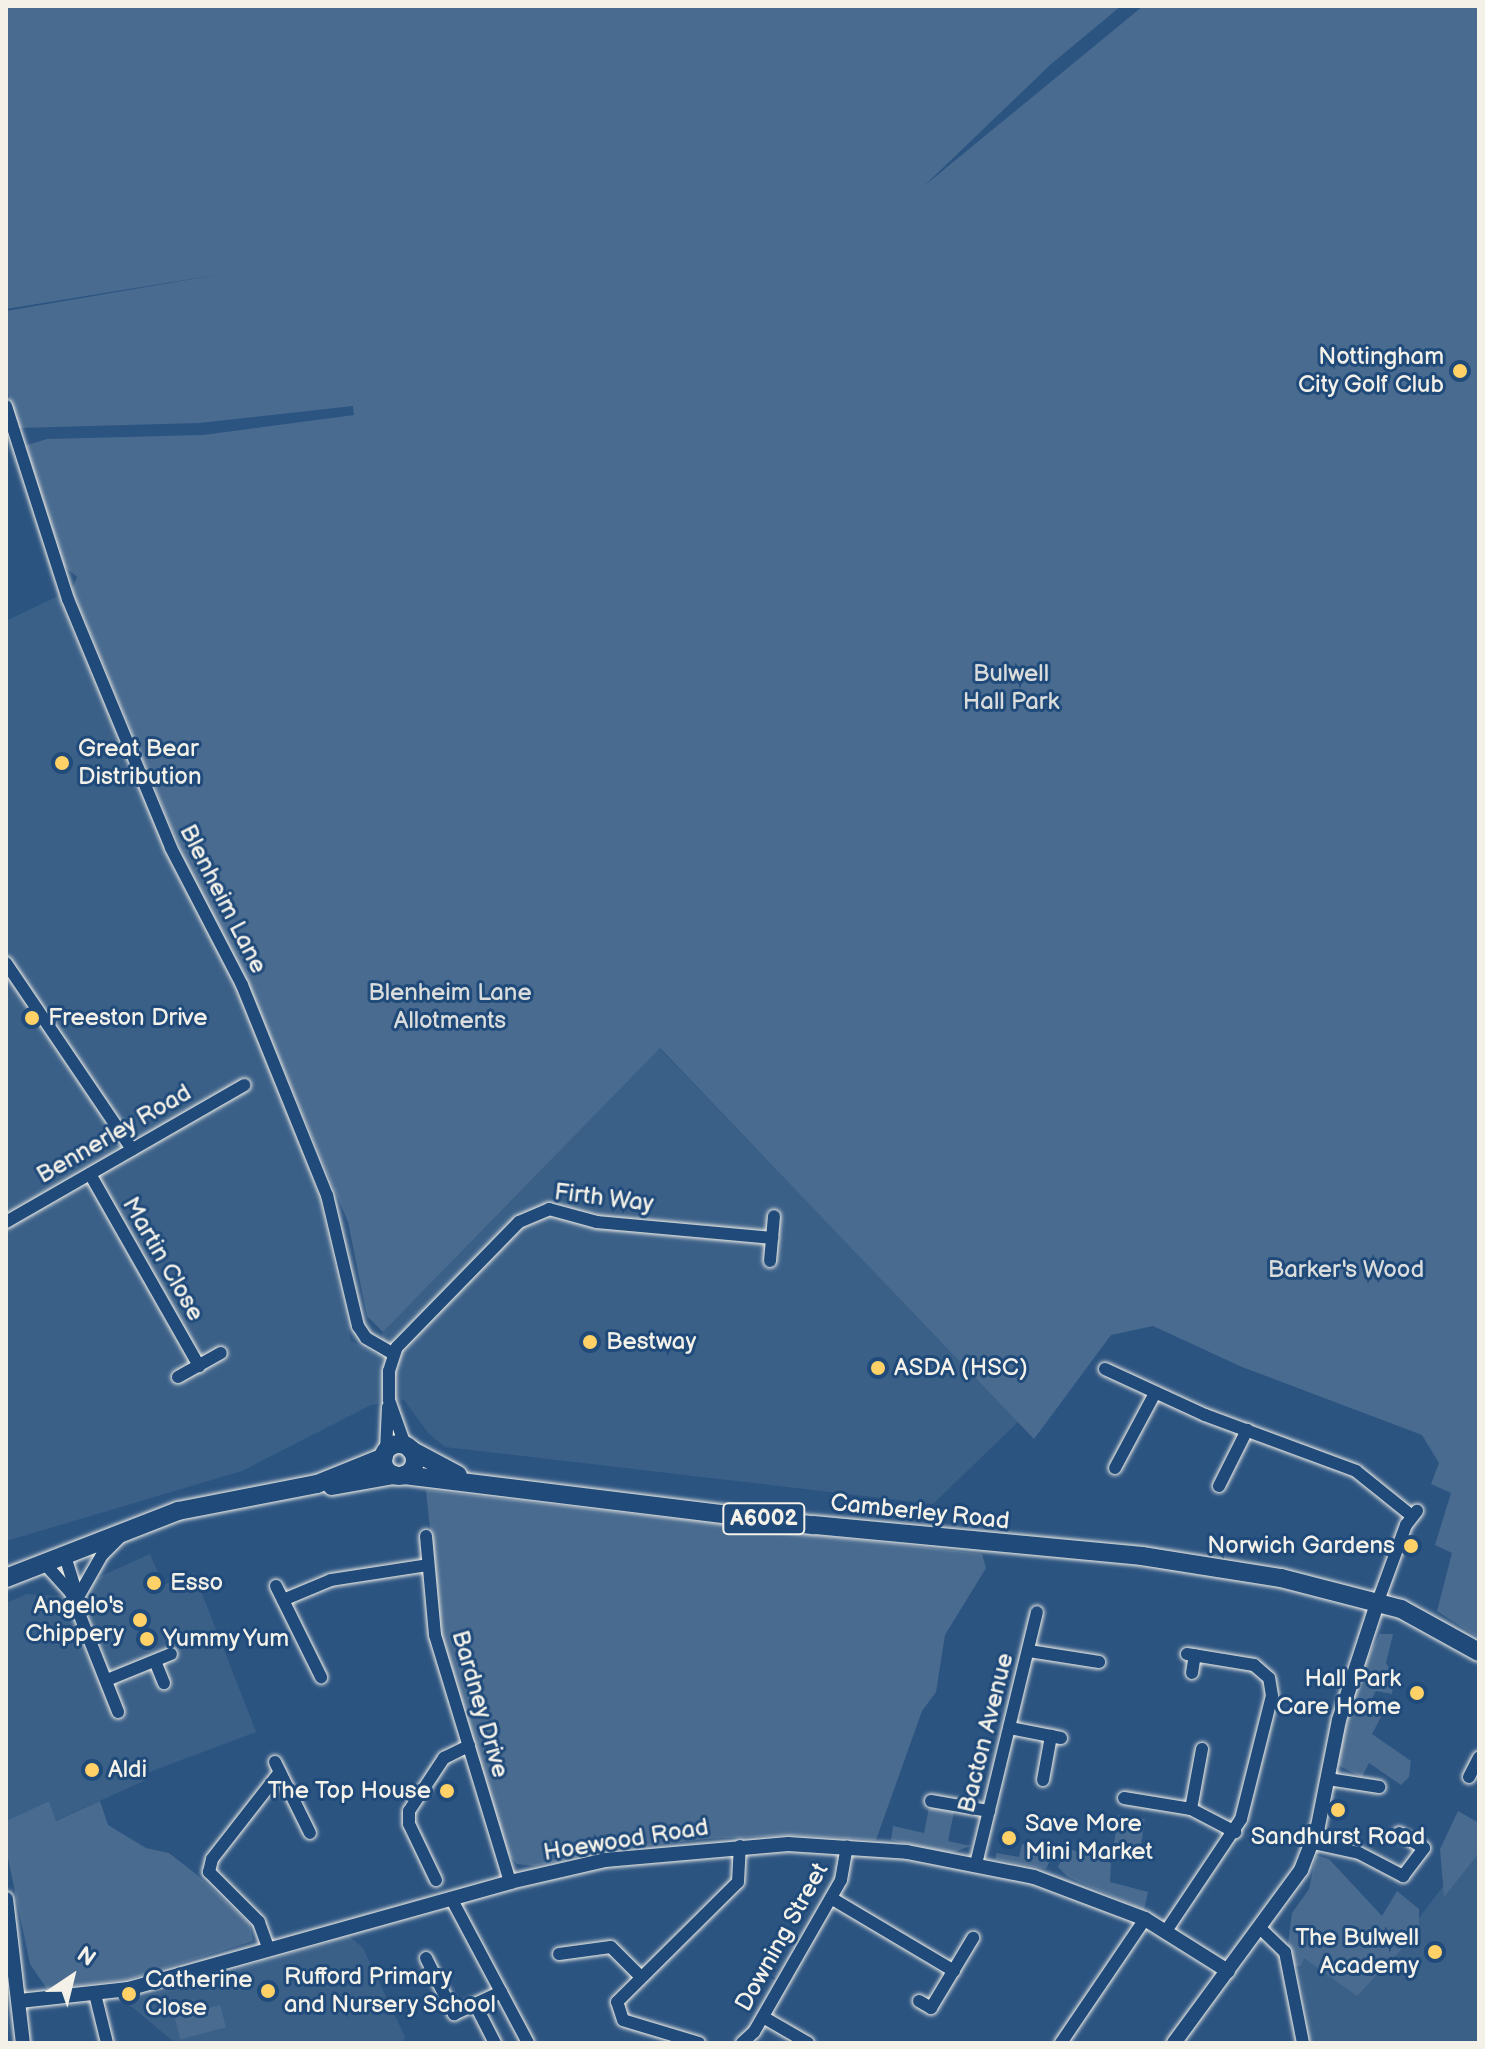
<!DOCTYPE html>
<style>
body{margin:0}
#map{position:relative;width:1485px;height:2049px;overflow:hidden;background:#2c5481;font-family:"Balsamiq Sans",sans-serif}
div>[style]{position:absolute}
[style*='--x']{left:calc(var(--x)*1px);top:calc(var(--y)*1px);width:calc(var(--w)*1px);rotate:calc(var(--a)*1deg)}
.built>*{inset:0;background:#3b6088}
.green>*{inset:0;background:#496b90;transform-origin:0 0}
.roads{filter:drop-shadow(0 0 2px #f4f1e8) drop-shadow(0 0 2px #f4f1e8)}
.minor>*{height:12px;margin:-6px;padding:0 6px;transform-origin:6px;border-radius:6px;background:#1f4a7a}
.tertiary>*{height:14px;margin:-7px;padding:0 7px;transform-origin:7px;border-radius:7px;background:#1f4a7a}
.primary>*{height:18px;margin:-9px;padding:0 9px;transform-origin:9px;border-radius:9px;background:#1f4a7a}
.primary>.ring{margin:-9px;padding:0;box-sizing:content-box;background:none;border:18px solid #1f4a7a;border-radius:50%}
.dots>*{width:22px;height:22px;translate:-50% -50%;box-sizing:border-box;border:4px solid #1f4a7a;border-radius:50%}
span{translate:-50% -50%;white-space:nowrap;text-align:center;line-height:1.15;-webkit-text-stroke:6px #1f4a7a;paint-order:stroke}
.shield-label span{padding:2px 6px;background:#1f4a7a;border:2px solid;border-radius:6px;-webkit-text-stroke-width:0}
.shield-label{font-size:22px;color:#f4f1e8;font-weight:700}
.poi-label{font-size:24px;color:#f4f1e8}
.right{translate:-100% -50%;text-align:right}
.left{translate:0 -50%;text-align:left}
.park-label{font-size:24px;color:#dadddb}
.street-label{font-size:24px;color:#f4f1e8}
.frame{position:absolute;inset:0;border:8px solid #f4f1e8;pointer-events:none}
.north{position:absolute;left:32px;top:1937px;width:80px;height:80px;-webkit-text-stroke:6px #1f4a7a;paint-order:stroke;rotate:35deg;font-size:22px;font-weight:700;line-height:32px;text-align:center;color:#f4f1e8}
.north::after{content:'';display:block;margin:auto;width:28px;height:36px;background:#f4f1e8;clip-path:polygon(50% 0,100% 100%,50% 72%,0 100%)}
</style>
<div id="map">
<div class="built">
<i style="clip-path:polygon(58px 596px,174px 870px,233px 977px,270px 1067px,320px 1199px,351px 1341px,377px 1355px,383px 1332px,659px 1048px,1019px 1421px,933px 1504px,445px 1447px,429px 1434px,404px 1400px,371px 1405px,242px 1471px,6px 1541px,6px 621px)"></i>
<i style="clip-path:polygon(150px 1554px,163px 1585px,194px 1573px,256px 1732px,144px 1774px,146px 1780px,55px 1821px,49px 1801px,6px 1821px,6px 1603px,27px 1594px,57px 1596px)"></i>
<i style="clip-path:polygon(1479px 1839px,1479px 2043px,1311px 2043px,1295px 1939px,1404px 1938px)"></i>
<i style="clip-path:polygon(349px 1936px,363px 1948px,405px 2037px,402px 2043px,175px 2043px,126px 2002px)"></i>
</div>
<div class="green">
<i style="clip-path:polygon(6px 6px,1121px 6px,1050px 65px,924px 186px,1143px 6px,1479px 6px,1479px 1638px,1437px 1611px,1452px 1553px,1435px 1545px,1451px 1493px,1431px 1484px,1439px 1463px,1422px 1435px,1242px 1367px,1153px 1326px,1111px 1335px,1034px 1439px,660px 1048px,383px 1332px,367px 1316px,348px 1222px,243px 972px,191px 875px,72px 589px,77px 577px,63px 565px,24px 446px,47px 439px,203px 435px,354px 415px,353px 406px,199px 423px,18px 428px,6px 386px,6px 311px,228px 273px,6px 309px)"></i>
<i style="clip-path:polygon(426px 1490px,982px 1554px,986px 1568px,945px 1635px,936px 1692px,922px 1711px,876px 1840px,790px 1835px,706px 1839px,610px 1850px,534px 1866px,517px 1864px,507px 1853px,441px 1636px)"></i>
<i style="clip-path:polygon(1380px 1634px,1393px 1634px,1386px 1663px,1394px 1676px,1392px 1694px,1376px 1691px,1371px 1700px,1381px 1717px,1372px 1734px,1411px 1761px,1409px 1777px,1401px 1785px,1369px 1763px,1362px 1777px,1335px 1764px,1363px 1665px)"></i>
<i style="clip-path:polygon(49px 1801px,56px 1821px,100px 1801px,108px 1825px,146px 1848px,169px 1853px,196px 1874px,250px 1924px,253px 1941px,130px 1979px,47px 1989px,30px 1964px,8px 1858px,6px 1821px)"></i>
<i style="clip-path:polygon(929px 1807px,954px 1812px,948px 1841px,971px 1846px,951px 1853px,891px 1840px,893px 1826px,924px 1833px)"></i>
<i style="clip-path:polygon(1458px 1811px,1479px 1823px,1479px 1853px,1444px 1897px,1440px 1849px)"></i>
<i style="left:1118px;top:1815px;width:27px;height:31px;rotate:8deg"></i>
<i style="clip-path:polygon(1022px 1844px,1055px 1849px,1046px 1869px,996px 1859px,996px 1853px,1019px 1857px)"></i>
<i style="clip-path:polygon(1067px 1848px,1111px 1863px,1110px 1882px,1148px 1892px,1144px 1910px,1068px 1877px,1058px 1867px)"></i>
<i style="clip-path:polygon(1316px 1855px,1329px 1859px,1382px 1916px,1397px 1891px,1419px 1909px,1419px 1931px,1357px 1996px,1304px 1958px,1301px 1966px,1291px 1967px,1287px 1951px,1292px 1913px,1309px 1889px)"></i>
<i style="left:220px;top:2005px;width:23px;height:47px;rotate:75deg"></i>
</div>
<div class="roads">
<div class="minor">
<i style="--x:6;--y:406;--w:203;--a:72.2"></i>
<i style="--x:68;--y:599;--w:269;--a:67.5"></i>
<i style="--x:171;--y:848;--w:154;--a:62.6"></i>
<i style="--x:242;--y:985;--w:227;--a:68"></i>
<i style="--x:327;--y:1195;--w:135;--a:76.7"></i>
<i style="--x:358;--y:1326;--w:14;--a:56"></i>
<i style="--x:366;--y:1338;--w:32;--a:30"></i>
<i style="--x:6;--y:963;--w:225;--a:55.9"></i>
<i style="--x:90;--y:1174;--w:221;--a:60.4"></i>
<i style="--x:6;--y:1222;--w:275;--a:-29.9"></i>
<i style="--x:770;--y:1261;--w:45;--a:-84.9"></i>
<i style="--x:1105;--y:1369;--w:110;--a:24.7"></i>
<i style="--x:1205;--y:1415;--w:161;--a:20.3"></i>
<i style="--x:1356;--y:1471;--w:72;--a:38.8"></i>
<i style="--x:178;--y:1377;--w:49;--a:-29.2"></i>
<i style="--x:405;--y:1445;--w:48;--a:-109.6"></i>
<i style="--x:389;--y:1400;--w:29;--a:-90"></i>
<i style="--x:389;--y:1371;--w:25;--a:-72"></i>
<i style="--x:397;--y:1347;--w:175;--a:-45.7"></i>
<i style="--x:519;--y:1222;--w:33;--a:-23"></i>
<i style="--x:549;--y:1209;--w:50;--a:15.2"></i>
<i style="--x:597;--y:1222;--w:176;--a:5.2"></i>
<i style="--x:386;--y:1451;--w:44;--a:-87.4"></i>
<i style="--x:1115;--y:1468;--w:85;--a:-61.9"></i>
<i style="--x:1219;--y:1486;--w:63;--a:-63.4"></i>
<i style="--x:426;--y:1536;--w:99;--a:84.8"></i>
<i style="--x:435;--y:1635;--w:258;--a:73.1"></i>
<i style="--x:65;--y:1556;--w:44;--a:72.8"></i>
<i style="--x:45;--y:1564;--w:39;--a:48"></i>
<i style="--x:71;--y:1593;--w:128;--a:68.4"></i>
<i style="--x:276;--y:1586;--w:102;--a:63.7"></i>
<i style="--x:78;--y:1597;--w:48;--a:-60.3"></i>
<i style="--x:102;--y:1555;--w:25;--a:-45"></i>
<i style="--x:283;--y:1600;--w:52;--a:-22.6"></i>
<i style="--x:331;--y:1580;--w:98;--a:-8.8"></i>
<i style="--x:1378;--y:1601;--w:81;--a:-69.8"></i>
<i style="--x:1406;--y:1525;--w:18;--a:-52"></i>
<i style="--x:1029;--y:1651;--w:71;--a:8.9"></i>
<i style="--x:155;--y:1661;--w:24;--a:68"></i>
<i style="--x:1192;--y:1673;--w:18;--a:-81"></i>
<i style="--x:107;--y:1680;--w:69;--a:-22.1"></i>
<i style="--x:1010;--y:1728;--w:52;--a:11.1"></i>
<i style="--x:275;--y:1762;--w:79;--a:63.8"></i>
<i style="--x:1469;--y:1777;--w:22;--a:-63"></i>
<i style="--x:1328;--y:1779;--w:52;--a:8.9"></i>
<i style="--x:1043;--y:1780;--w:45;--a:-79.7"></i>
<i style="--x:1124;--y:1798;--w:68;--a:9.3"></i>
<i style="--x:1191;--y:1809;--w:50;--a:27.6"></i>
<i style="--x:931;--y:1801;--w:59;--a:9.8"></i>
<i style="--x:1191;--y:1809;--w:61;--a:-79.6"></i>
<i style="--x:1313;--y:1843;--w:47;--a:12.3"></i>
<i style="--x:1359;--y:1853;--w:50;--a:27.6"></i>
<i style="--x:1403;--y:1876;--w:35;--a:-53"></i>
<i style="--x:1424;--y:1848;--w:29;--a:-149"></i>
<i style="--x:976;--y:1864;--w:259;--a:-76.4"></i>
<i style="--x:436;--y:1880;--w:62;--a:-115.7"></i>
<i style="--x:409;--y:1824;--w:13;--a:-90"></i>
<i style="--x:409;--y:1811;--w:64;--a:-56.6"></i>
<i style="--x:444;--y:1758;--w:28;--a:-26"></i>
<i style="--x:451;--y:1898;--w:164;--a:62"></i>
<i style="--x:831;--y:1898;--w:143;--a:30.7"></i>
<i style="--x:1260;--y:1928;--w:35;--a:44"></i>
<i style="--x:1285;--y:1952;--w:93;--a:78.8"></i>
<i style="--x:1166;--y:1931;--w:135;--a:-56.2"></i>
<i style="--x:1241;--y:1819;--w:127;--a:-75.9"></i>
<i style="--x:1272;--y:1696;--w:18;--a:-99"></i>
<i style="--x:1269;--y:1678;--w:20;--a:-139"></i>
<i style="--x:1254;--y:1665;--w:68;--a:-170.7"></i>
<i style="--x:269;--y:1950;--w:30;--a:-110"></i>
<i style="--x:259;--y:1922;--w:71;--a:-135"></i>
<i style="--x:209;--y:1872;--w:13;--a:-77"></i>
<i style="--x:212;--y:1859;--w:110;--a:-52"></i>
<i style="--x:559;--y:1954;--w:52;--a:-7.7"></i>
<i style="--x:611;--y:1947;--w:42;--a:45"></i>
<i style="--x:426;--y:1958;--w:63;--a:63.4"></i>
<i style="--x:454;--y:2014;--w:52;--a:-25.1"></i>
<i style="--x:95;--y:1994;--w:50;--a:76.2"></i>
<i style="--x:919;--y:2001;--w:14;--a:30"></i>
<i style="--x:931;--y:2008;--w:82;--a:-59"></i>
<i style="--x:475;--y:2004;--w:44;--a:62.9"></i>
<i style="--x:763;--y:2017;--w:52;--a:30"></i>
<i style="--x:699;--y:2043;--w:79;--a:-163.2"></i>
<i style="--x:623;--y:2020;--w:19;--a:-108"></i>
<i style="--x:617;--y:2002;--w:170;--a:-44.8"></i>
<i style="--x:738;--y:1882;--w:36;--a:-87"></i>
<i style="--x:742;--y:2043;--w:16;--a:-43"></i>
<i style="--x:754;--y:2032;--w:175;--a:-60.2"></i>
<i style="--x:841;--y:1880;--w:34;--a:-80"></i>
<i style="--x:1061;--y:2043;--w:150;--a:-55.9"></i>
</div>
<div class="tertiary">
<i style="--x:6;--y:1899;--w:145;--a:83.3"></i>
<i style="--x:20;--y:2001;--w:109;--a:-6.3"></i>
<i style="--x:128;--y:1989;--w:397;--a:-15.6"></i>
<i style="--x:510;--y:1882;--w:98;--a:-13"></i>
<i style="--x:605;--y:1860;--w:184;--a:-5"></i>
<i style="--x:788;--y:1844;--w:119;--a:3.8"></i>
<i style="--x:907;--y:1852;--w:129;--a:11.1"></i>
<i style="--x:1034;--y:1877;--w:119;--a:20.7"></i>
<i style="--x:1145;--y:1919;--w:98;--a:32.1"></i>
<i style="--x:1174;--y:2043;--w:215;--a:-53.7"></i>
<i style="--x:1301;--y:1870;--w:47;--a:-68.9"></i>
<i style="--x:1318;--y:1826;--w:108;--a:-78.8"></i>
<i style="--x:1339;--y:1720;--w:125;--a:-71.9"></i>
</div>
<div class="primary">
<i class="ring" style="left:383px;top:1444px;width:14px;height:14px"></i>
<i style="--x:411;--y:1450;--w:53;--a:28"></i>
<i style="--x:404;--y:1475;--w:413;--a:7"></i>
<i style="--x:814;--y:1525;--w:329;--a:5.4"></i>
<i style="--x:1142;--y:1556;--w:141;--a:9"></i>
<i style="--x:1281;--y:1578;--w:124;--a:14.5"></i>
<i style="--x:1401;--y:1609;--w:89;--a:28.9"></i>
<i style="--x:332;--y:1486;--w:63;--a:-10.1"></i>
<i style="--x:6;--y:1578;--w:185;--a:-21.3"></i>
<i style="--x:178;--y:1511;--w:142;--a:-11"></i>
<i style="--x:317;--y:1484;--w:72;--a:-21.9"></i>
</div>
</div>
<div class="dots">
<i style="left:1460px;top:371px;background:#ffd166"></i>
<i style="left:62px;top:763px;background:#ffd166"></i>
<i style="left:32px;top:1018px;background:#ffd166"></i>
<i style="left:590px;top:1342px;background:#ffd166"></i>
<i style="left:878px;top:1368px;background:#ffd166"></i>
<i style="left:1411px;top:1546px;background:#ffd166"></i>
<i style="left:154px;top:1583px;background:#ffd166"></i>
<i style="left:140px;top:1620px;background:#ffd166"></i>
<i style="left:147px;top:1639px;background:#ffd166"></i>
<i style="left:1417px;top:1693px;background:#ffd166"></i>
<i style="left:92px;top:1770px;background:#ffd166"></i>
<i style="left:447px;top:1791px;background:#ffd166"></i>
<i style="left:1338px;top:1810px;background:#ffd166"></i>
<i style="left:1009px;top:1838px;background:#ffd166"></i>
<i style="left:1435px;top:1952px;background:#ffd166"></i>
<i style="left:268px;top:1991px;background:#ffd166"></i>
<i style="left:129px;top:1994px;background:#ffd166"></i>
</div>
<div class="shield-label">
<span style="left:764px;top:1519px">A6002</span>
</div>
<div class="poi-label">
<span class="right" style="left:1444px;top:371px">Nottingham<br>City Golf Club</span>
<span class="left" style="left:78px;top:763px">Great Bear<br>Distribution</span>
<span class="left" style="left:48px;top:1018px">Freeston Drive</span>
<span class="left" style="left:606px;top:1342px">Bestway</span>
<span class="left" style="left:894px;top:1368px">ASDA (HSC)</span>
<span class="right" style="left:1395px;top:1546px">Norwich Gardens</span>
<span class="left" style="left:170px;top:1583px">Esso</span>
<span class="right" style="left:124px;top:1620px">Angelo's<br>Chippery</span>
<span class="left" style="left:163px;top:1639px">Yummy Yum</span>
<span class="right" style="left:1401px;top:1693px">Hall Park<br>Care Home</span>
<span class="left" style="left:108px;top:1770px">Aldi</span>
<span class="right" style="left:431px;top:1791px">The Top House</span>
<span class="left" style="left:1025px;top:1838px">Save More<br>Mini Market</span>
<span style="left:1338px;top:1837px">Sandhurst Road</span>
<span class="right" style="left:1419px;top:1952px">The Bulwell<br>Academy</span>
<span class="left" style="left:284px;top:1991px">Rufford Primary<br>and Nursery School</span>
<span class="left" style="left:145px;top:1994px">Catherine<br>Close</span>
</div>
<div class="park-label">
<span style="left:1011px;top:688px">Bulwell<br>Hall Park</span>
<span style="left:450px;top:1007px">Blenheim Lane<br>Allotments</span>
<span style="left:1346px;top:1270px">Barker's Wood</span>
</div>
<div class="street-label">
<span style="left:223px;top:899px;rotate:63deg">Blenheim Lane</span>
<span style="left:114px;top:1134px;rotate:-30deg">Bennerley Road</span>
<span style="left:604px;top:1198px;rotate:7deg">Firth Way</span>
<span style="left:163px;top:1259px;rotate:60deg">Martin Close</span>
<span style="left:920px;top:1512px;rotate:6deg">Camberley Road</span>
<span style="left:480px;top:1704px;rotate:74deg">Bardney Drive</span>
<span style="left:986px;top:1733px;rotate:-76deg">Bacton Avenue</span>
<span style="left:626px;top:1840px;rotate:-9deg">Hoewood Road</span>
<span style="left:782px;top:1937px;rotate:-61deg">Downing Street</span>
</div>
<div class="frame"></div>
<div class="north">N</div>
</div>
